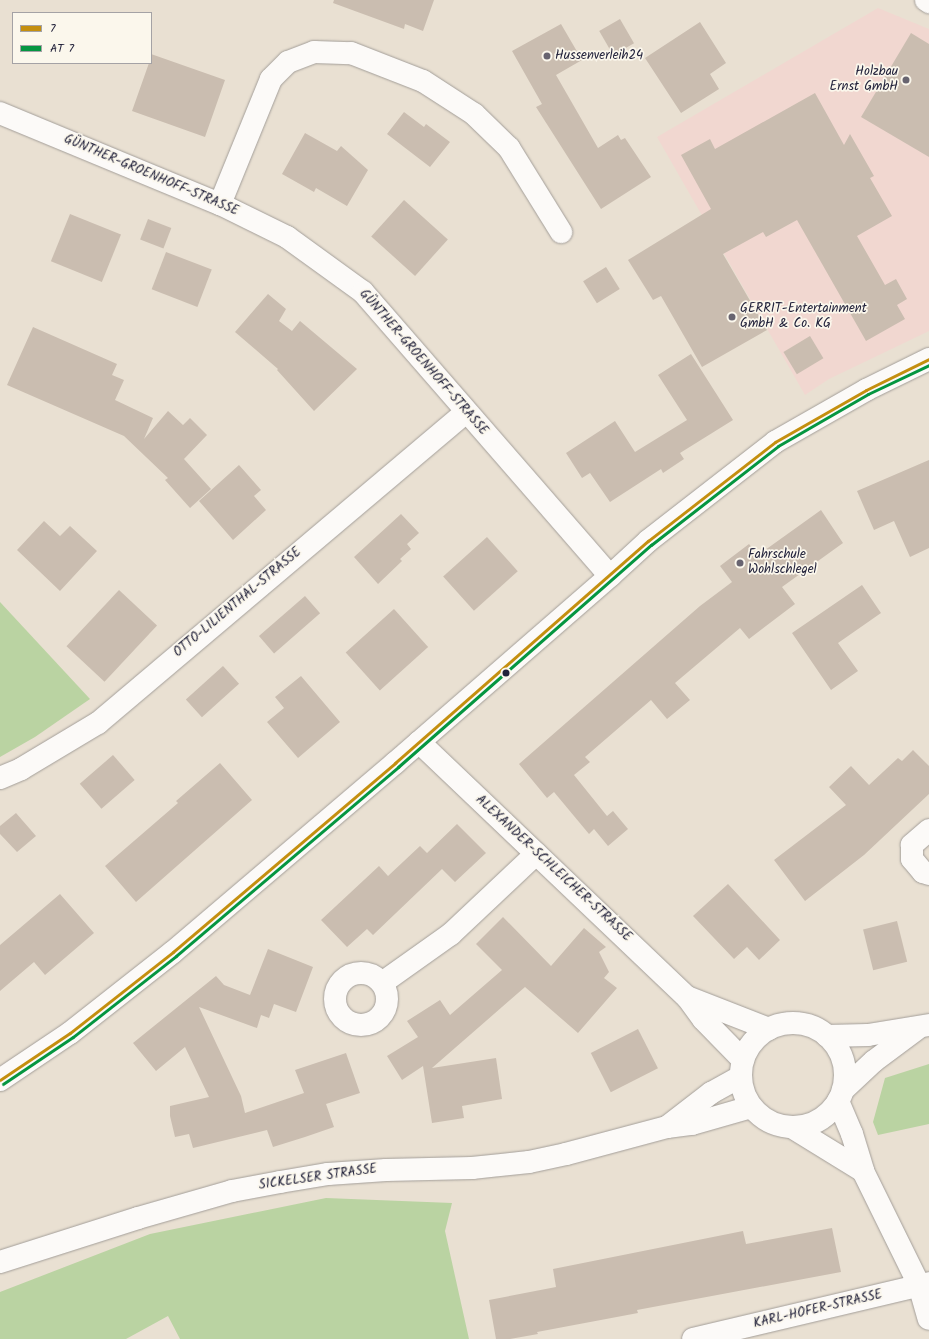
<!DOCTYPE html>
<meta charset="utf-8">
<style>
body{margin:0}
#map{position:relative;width:929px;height:1339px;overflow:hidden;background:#e9e0d2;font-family:Kalam,sans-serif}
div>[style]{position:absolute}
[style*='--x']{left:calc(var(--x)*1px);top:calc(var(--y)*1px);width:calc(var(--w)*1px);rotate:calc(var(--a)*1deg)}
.built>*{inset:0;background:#f1d7d0}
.green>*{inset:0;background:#bad3a2}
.building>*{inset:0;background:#cabdb0;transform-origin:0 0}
.roads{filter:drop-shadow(0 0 1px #a39e99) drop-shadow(0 0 1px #a39e99)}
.street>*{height:22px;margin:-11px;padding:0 11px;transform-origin:11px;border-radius:11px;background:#fcfaf8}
.street>.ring{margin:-11px;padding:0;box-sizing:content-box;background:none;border:22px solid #fcfaf8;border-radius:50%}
.secondary>*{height:22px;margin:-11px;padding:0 11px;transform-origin:11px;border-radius:11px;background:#fcfaf8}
.secondary>.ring{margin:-11px;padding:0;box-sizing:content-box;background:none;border:22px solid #fcfaf8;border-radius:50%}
.bus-1>*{height:3px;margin:-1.5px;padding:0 1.5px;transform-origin:1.5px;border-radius:1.5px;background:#c48f0f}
.bus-2>*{height:3px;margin:-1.5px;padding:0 1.5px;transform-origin:1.5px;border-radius:1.5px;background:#059641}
.dots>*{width:11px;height:11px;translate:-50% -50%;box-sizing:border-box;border:2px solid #fbf7ec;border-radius:50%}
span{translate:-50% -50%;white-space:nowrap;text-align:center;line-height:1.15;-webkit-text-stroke:3.5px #fbf7ec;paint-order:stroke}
.poi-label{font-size:13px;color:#22223b}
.left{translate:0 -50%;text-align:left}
.right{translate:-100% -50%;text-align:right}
.street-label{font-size:13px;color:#22223b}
.legend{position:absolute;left:12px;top:12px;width:140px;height:52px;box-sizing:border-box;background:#fbf7ec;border:1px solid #a4a2a5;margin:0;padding:5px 7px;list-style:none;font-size:12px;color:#22223b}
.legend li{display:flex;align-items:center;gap:8px;height:20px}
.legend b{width:20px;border:1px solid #a4a2a5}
</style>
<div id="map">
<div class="built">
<i style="clip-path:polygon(878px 8px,929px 29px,929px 331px,829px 379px,805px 395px,657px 137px)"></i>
</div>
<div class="green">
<i style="clip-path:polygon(0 602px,90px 699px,35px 737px,0 757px)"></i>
<i style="clip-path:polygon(929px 1064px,929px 1124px,878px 1135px,873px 1122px,885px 1078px)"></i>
<i style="clip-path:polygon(326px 1198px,452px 1203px,445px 1231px,469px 1339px,180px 1339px,168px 1316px,126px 1339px,0 1339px,0 1292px,150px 1234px)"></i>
</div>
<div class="building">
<i style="clip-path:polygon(334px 0,434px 0,423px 31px,405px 24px,404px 29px,333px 3px)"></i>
<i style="left:620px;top:19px;width:28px;height:24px;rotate:60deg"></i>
<i style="clip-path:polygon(700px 22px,726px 63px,710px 74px,719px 89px,681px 113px,645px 58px)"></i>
<i style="clip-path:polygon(561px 24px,582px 60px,556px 75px,598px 148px,618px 135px,621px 140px,625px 138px,651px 177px,601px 209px,536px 107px,542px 104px,512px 51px)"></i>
<i style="clip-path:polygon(911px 33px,929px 44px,929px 157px,861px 117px)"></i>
<i style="clip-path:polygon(151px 54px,225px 80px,205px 137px,132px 111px,149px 63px,151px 63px)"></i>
<i style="clip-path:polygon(815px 93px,844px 145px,850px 134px,874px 176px,870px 178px,892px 216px,857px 236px,885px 285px,896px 279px,907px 299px,897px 305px,905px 319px,866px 341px,797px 220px,766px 237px,763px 232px,723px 254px,767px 330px,702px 367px,661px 296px,653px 300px,628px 260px,711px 209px,681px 155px,710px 139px,715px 149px)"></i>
<i style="clip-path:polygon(404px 112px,424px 127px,426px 124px,450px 142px,430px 167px,387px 134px)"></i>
<i style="clip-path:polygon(305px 133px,337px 151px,341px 146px,368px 170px,347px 206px,316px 188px,314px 192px,282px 174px)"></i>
<i style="left:404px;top:200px;width:59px;height:49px;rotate:42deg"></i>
<i style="left:70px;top:214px;width:55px;height:51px;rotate:22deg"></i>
<i style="left:148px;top:219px;width:25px;height:22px;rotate:21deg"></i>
<i style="left:166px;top:252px;width:49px;height:40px;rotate:21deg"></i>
<i style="left:606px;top:267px;width:26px;height:27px;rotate:58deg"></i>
<i style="clip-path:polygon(268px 294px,286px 309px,279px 321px,292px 331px,300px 321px,357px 369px,314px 411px,277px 370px,278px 369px,235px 332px)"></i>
<i style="clip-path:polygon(33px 327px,117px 364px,112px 375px,124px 380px,115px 400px,153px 418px,144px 439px,168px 411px,183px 425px,190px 418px,207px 435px,184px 459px,211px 489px,190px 508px,165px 480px,168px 478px,124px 436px,7px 385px)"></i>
<i style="left:810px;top:336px;width:26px;height:31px;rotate:59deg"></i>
<i style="clip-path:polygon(691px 354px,733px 420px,680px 453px,684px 459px,663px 473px,661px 469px,610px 502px,590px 473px,582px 478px,566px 453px,615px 421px,635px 452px,687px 420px,658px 375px)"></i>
<i style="clip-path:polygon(929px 460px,929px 548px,910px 557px,894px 521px,874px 530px,857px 491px)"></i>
<i style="clip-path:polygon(239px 465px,261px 490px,254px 496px,266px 510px,233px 540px,199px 501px)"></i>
<i style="clip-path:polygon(821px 510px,843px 543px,782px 587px,795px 604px,749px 639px,740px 628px,675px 683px,690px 700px,667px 719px,651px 700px,585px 757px,590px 762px,574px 775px,607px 816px,613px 811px,628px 829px,608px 846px,594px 829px,589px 834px,554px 792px,547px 798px,519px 764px,700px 606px,732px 582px,720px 566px,749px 544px,758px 555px)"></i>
<i style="clip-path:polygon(401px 514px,419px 533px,407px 544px,411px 549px,400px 559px,402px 561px,378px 584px,354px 557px)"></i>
<i style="clip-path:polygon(44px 521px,60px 536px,70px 526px,97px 551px,60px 591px,17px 550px)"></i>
<i style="left:487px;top:537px;width:46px;height:59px;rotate:48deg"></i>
<i style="clip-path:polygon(862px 585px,881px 613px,838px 643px,858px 671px,831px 690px,792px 633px)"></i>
<i style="left:119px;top:590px;width:52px;height:77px;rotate:43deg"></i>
<i style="left:305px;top:596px;width:23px;height:61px;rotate:49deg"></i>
<i style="left:394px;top:609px;width:51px;height:65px;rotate:48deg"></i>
<i style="left:223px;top:666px;width:24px;height:50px;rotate:48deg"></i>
<i style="clip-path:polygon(301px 676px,340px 722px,298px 758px,267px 722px,284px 708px,275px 697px)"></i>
<i style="clip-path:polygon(913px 750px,929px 766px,929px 794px,864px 855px,805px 901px,774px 860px,846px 805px,829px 787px,851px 766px,869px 785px,898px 758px,902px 761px)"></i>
<i style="left:113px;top:755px;width:33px;height:44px;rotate:49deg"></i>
<i style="clip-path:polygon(220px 763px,252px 800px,136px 902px,105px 866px,178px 803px,176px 801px)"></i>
<i style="clip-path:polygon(16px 813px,36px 836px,17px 852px,0 834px,0 826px)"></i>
<i style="clip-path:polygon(457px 824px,486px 853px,455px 882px,442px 869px,373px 935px,367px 929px,347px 947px,321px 920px,379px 866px,388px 876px,420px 846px,427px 853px)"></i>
<i style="clip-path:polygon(728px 884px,780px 940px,759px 960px,747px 947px,734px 959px,693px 916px)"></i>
<i style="clip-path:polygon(60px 894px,94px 933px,45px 975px,34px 962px,0 991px,0 945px)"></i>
<i style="clip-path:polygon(503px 917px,551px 966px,584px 928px,606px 947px,599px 952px,609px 972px,604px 978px,617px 988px,578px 1033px,525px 987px,432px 1068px,496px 1058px,502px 1099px,462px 1106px,464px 1118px,432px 1123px,423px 1066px,402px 1080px,387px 1056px,418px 1037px,407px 1021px,440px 1000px,450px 1015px,502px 970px,476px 944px)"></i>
<i style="left:897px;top:921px;width:42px;height:35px;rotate:76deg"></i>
<i style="clip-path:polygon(268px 949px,313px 967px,296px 1012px,274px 1004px,269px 1018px,261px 1015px,257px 1028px,199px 1007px,241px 1096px,245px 1113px,304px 1093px,295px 1070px,346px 1053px,360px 1093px,326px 1104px,334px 1127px,305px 1137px,273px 1147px,267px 1130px,193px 1148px,189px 1134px,175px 1137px,170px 1116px,170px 1106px,209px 1097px,185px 1047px,156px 1071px,133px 1043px,216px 976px,224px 985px,250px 995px)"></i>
<i style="left:638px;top:1029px;width:44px;height:53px;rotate:63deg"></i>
<i style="clip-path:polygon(832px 1228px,841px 1272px,637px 1310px,638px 1313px,537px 1332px,538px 1334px,510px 1339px,496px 1339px,489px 1300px,556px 1287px,553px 1269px,743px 1231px,746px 1244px)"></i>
</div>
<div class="roads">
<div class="street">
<i style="--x:926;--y:0;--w:4;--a:34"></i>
<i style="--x:0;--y:113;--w:238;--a:22.5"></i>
<i style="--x:220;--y:204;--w:75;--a:26.2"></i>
<i style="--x:287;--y:237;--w:94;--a:35.9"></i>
<i style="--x:363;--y:292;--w:376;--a:49"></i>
<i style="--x:220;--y:204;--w:135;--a:-67.8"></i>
<i style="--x:271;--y:79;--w:24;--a:-45"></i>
<i style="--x:288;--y:62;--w:28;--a:-21"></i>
<i style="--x:314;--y:52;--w:37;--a:2"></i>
<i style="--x:351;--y:53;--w:77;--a:21.3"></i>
<i style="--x:423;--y:81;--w:61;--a:32.9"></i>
<i style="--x:474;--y:114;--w:49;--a:44.2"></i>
<i style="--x:509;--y:148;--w:99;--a:58.2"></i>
<i style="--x:419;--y:742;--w:370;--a:43.6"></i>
<i style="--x:687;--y:997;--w:27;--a:54"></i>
<i style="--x:703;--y:1019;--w:57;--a:45.7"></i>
<i style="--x:0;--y:778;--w:23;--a:-23"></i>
<i style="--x:21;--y:769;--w:90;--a:-30.9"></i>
<i style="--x:98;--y:723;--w:482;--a:-40.2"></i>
<i style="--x:929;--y:830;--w:23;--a:139"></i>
<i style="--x:912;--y:845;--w:14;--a:90"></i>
<i style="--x:912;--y:859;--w:17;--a:50"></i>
<i style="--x:923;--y:872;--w:6;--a:18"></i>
<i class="ring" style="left:335px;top:973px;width:30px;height:30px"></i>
<i style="--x:382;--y:983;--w:85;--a:-35.4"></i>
<i style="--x:451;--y:934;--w:117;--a:-43.3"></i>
<i style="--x:687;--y:997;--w:88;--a:21.3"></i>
<i style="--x:838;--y:1101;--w:36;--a:67"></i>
<i style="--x:852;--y:1134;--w:39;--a:73"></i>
<i style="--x:863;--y:1171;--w:127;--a:63.8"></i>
<i style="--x:919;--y:1285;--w:35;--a:74"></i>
<i style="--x:793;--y:1128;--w:82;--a:31.6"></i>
<i style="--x:693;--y:1339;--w:243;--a:-13.3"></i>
</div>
<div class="secondary">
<i class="ring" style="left:741px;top:1023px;width:82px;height:82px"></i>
<i style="--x:827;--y:1036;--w:41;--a:-1.4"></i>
<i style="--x:868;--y:1035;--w:62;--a:-9.3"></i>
<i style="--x:0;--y:1080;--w:84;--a:-33.9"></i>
<i style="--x:70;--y:1033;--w:131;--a:-38.2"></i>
<i style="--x:173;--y:952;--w:292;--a:-40.4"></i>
<i style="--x:395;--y:763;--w:285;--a:-41"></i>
<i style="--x:610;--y:576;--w:52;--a:-42.6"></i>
<i style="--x:648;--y:541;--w:161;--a:-37.9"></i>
<i style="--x:775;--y:442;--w:105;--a:-29.7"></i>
<i style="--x:866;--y:390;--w:70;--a:-26.2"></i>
<i style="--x:843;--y:1090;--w:42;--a:-43.1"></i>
<i style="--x:874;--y:1061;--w:54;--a:-36.7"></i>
<i style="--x:667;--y:1127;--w:56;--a:-37.7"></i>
<i style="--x:711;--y:1093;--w:33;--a:-29"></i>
<i style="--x:0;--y:1262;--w:145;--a:-17.7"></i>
<i style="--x:138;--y:1218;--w:98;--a:-16"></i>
<i style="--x:232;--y:1191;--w:49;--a:-10.6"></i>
<i style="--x:280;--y:1182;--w:49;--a:-9.5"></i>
<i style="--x:328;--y:1174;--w:58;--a:-3.9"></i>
<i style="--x:386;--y:1170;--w:86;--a:-1.3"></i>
<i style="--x:472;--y:1168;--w:57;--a:-6"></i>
<i style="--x:529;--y:1162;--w:38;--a:-12"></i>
<i style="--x:566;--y:1154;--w:105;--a:-15"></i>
<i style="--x:667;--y:1127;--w:25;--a:-7"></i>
<i style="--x:692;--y:1124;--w:61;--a:-16.1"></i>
</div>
</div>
<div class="bus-1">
<i style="--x:0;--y:1080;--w:84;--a:-33.9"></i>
<i style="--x:70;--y:1033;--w:131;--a:-38.2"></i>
<i style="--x:173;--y:952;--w:292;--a:-40.4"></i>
<i style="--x:395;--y:763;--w:337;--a:-41.3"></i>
<i style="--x:648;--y:541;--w:161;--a:-37.9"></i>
<i style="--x:775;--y:442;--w:105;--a:-29.7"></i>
<i style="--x:866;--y:390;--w:70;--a:-26.2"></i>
</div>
<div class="bus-2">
<i style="--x:3;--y:1084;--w:84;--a:-33.9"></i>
<i style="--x:73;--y:1037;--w:131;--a:-38.2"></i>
<i style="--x:176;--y:956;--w:292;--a:-40.4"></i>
<i style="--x:398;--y:767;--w:337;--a:-41.3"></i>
<i style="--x:651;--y:545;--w:161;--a:-37.9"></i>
<i style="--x:778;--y:446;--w:104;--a:-30"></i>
<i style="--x:868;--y:394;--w:68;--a:-25.4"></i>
</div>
<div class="dots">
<i style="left:547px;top:56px;background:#686470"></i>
<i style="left:906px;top:80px;background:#686470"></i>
<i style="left:732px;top:317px;background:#686470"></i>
<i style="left:740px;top:563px;background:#686470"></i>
<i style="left:506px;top:673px;background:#22223b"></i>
</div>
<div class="poi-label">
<span class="left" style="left:555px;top:56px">Hussenverleih24</span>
<span class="right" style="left:898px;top:80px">Holzbau<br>Ernst GmbH</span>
<span class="left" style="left:740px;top:317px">GERRIT-Entertainment<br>GmbH &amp; Co. KG</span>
<span class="left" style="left:748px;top:563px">Fahrschule<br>Wohlschlegel</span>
</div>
<div class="street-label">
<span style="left:151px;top:176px;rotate:23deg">GÜNTHER-GROENHOFF-STRASSE</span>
<span style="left:423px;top:363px;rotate:49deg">GÜNTHER-GROENHOFF-STRASSE</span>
<span style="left:238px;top:603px;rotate:-40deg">OTTO-LILIENTHAL-STRASSE</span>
<span style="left:553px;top:869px;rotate:43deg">ALEXANDER-SCHLEICHER-STRASSE</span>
<span style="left:318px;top:1178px;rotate:-8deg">SICKELSER STRASSE</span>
<span style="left:818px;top:1310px;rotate:-13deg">KARL-HOFER-STRASSE</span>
</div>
<ul class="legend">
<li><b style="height:5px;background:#c48f0f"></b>7</li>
<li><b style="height:5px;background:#059641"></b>AT 7</li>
</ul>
</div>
